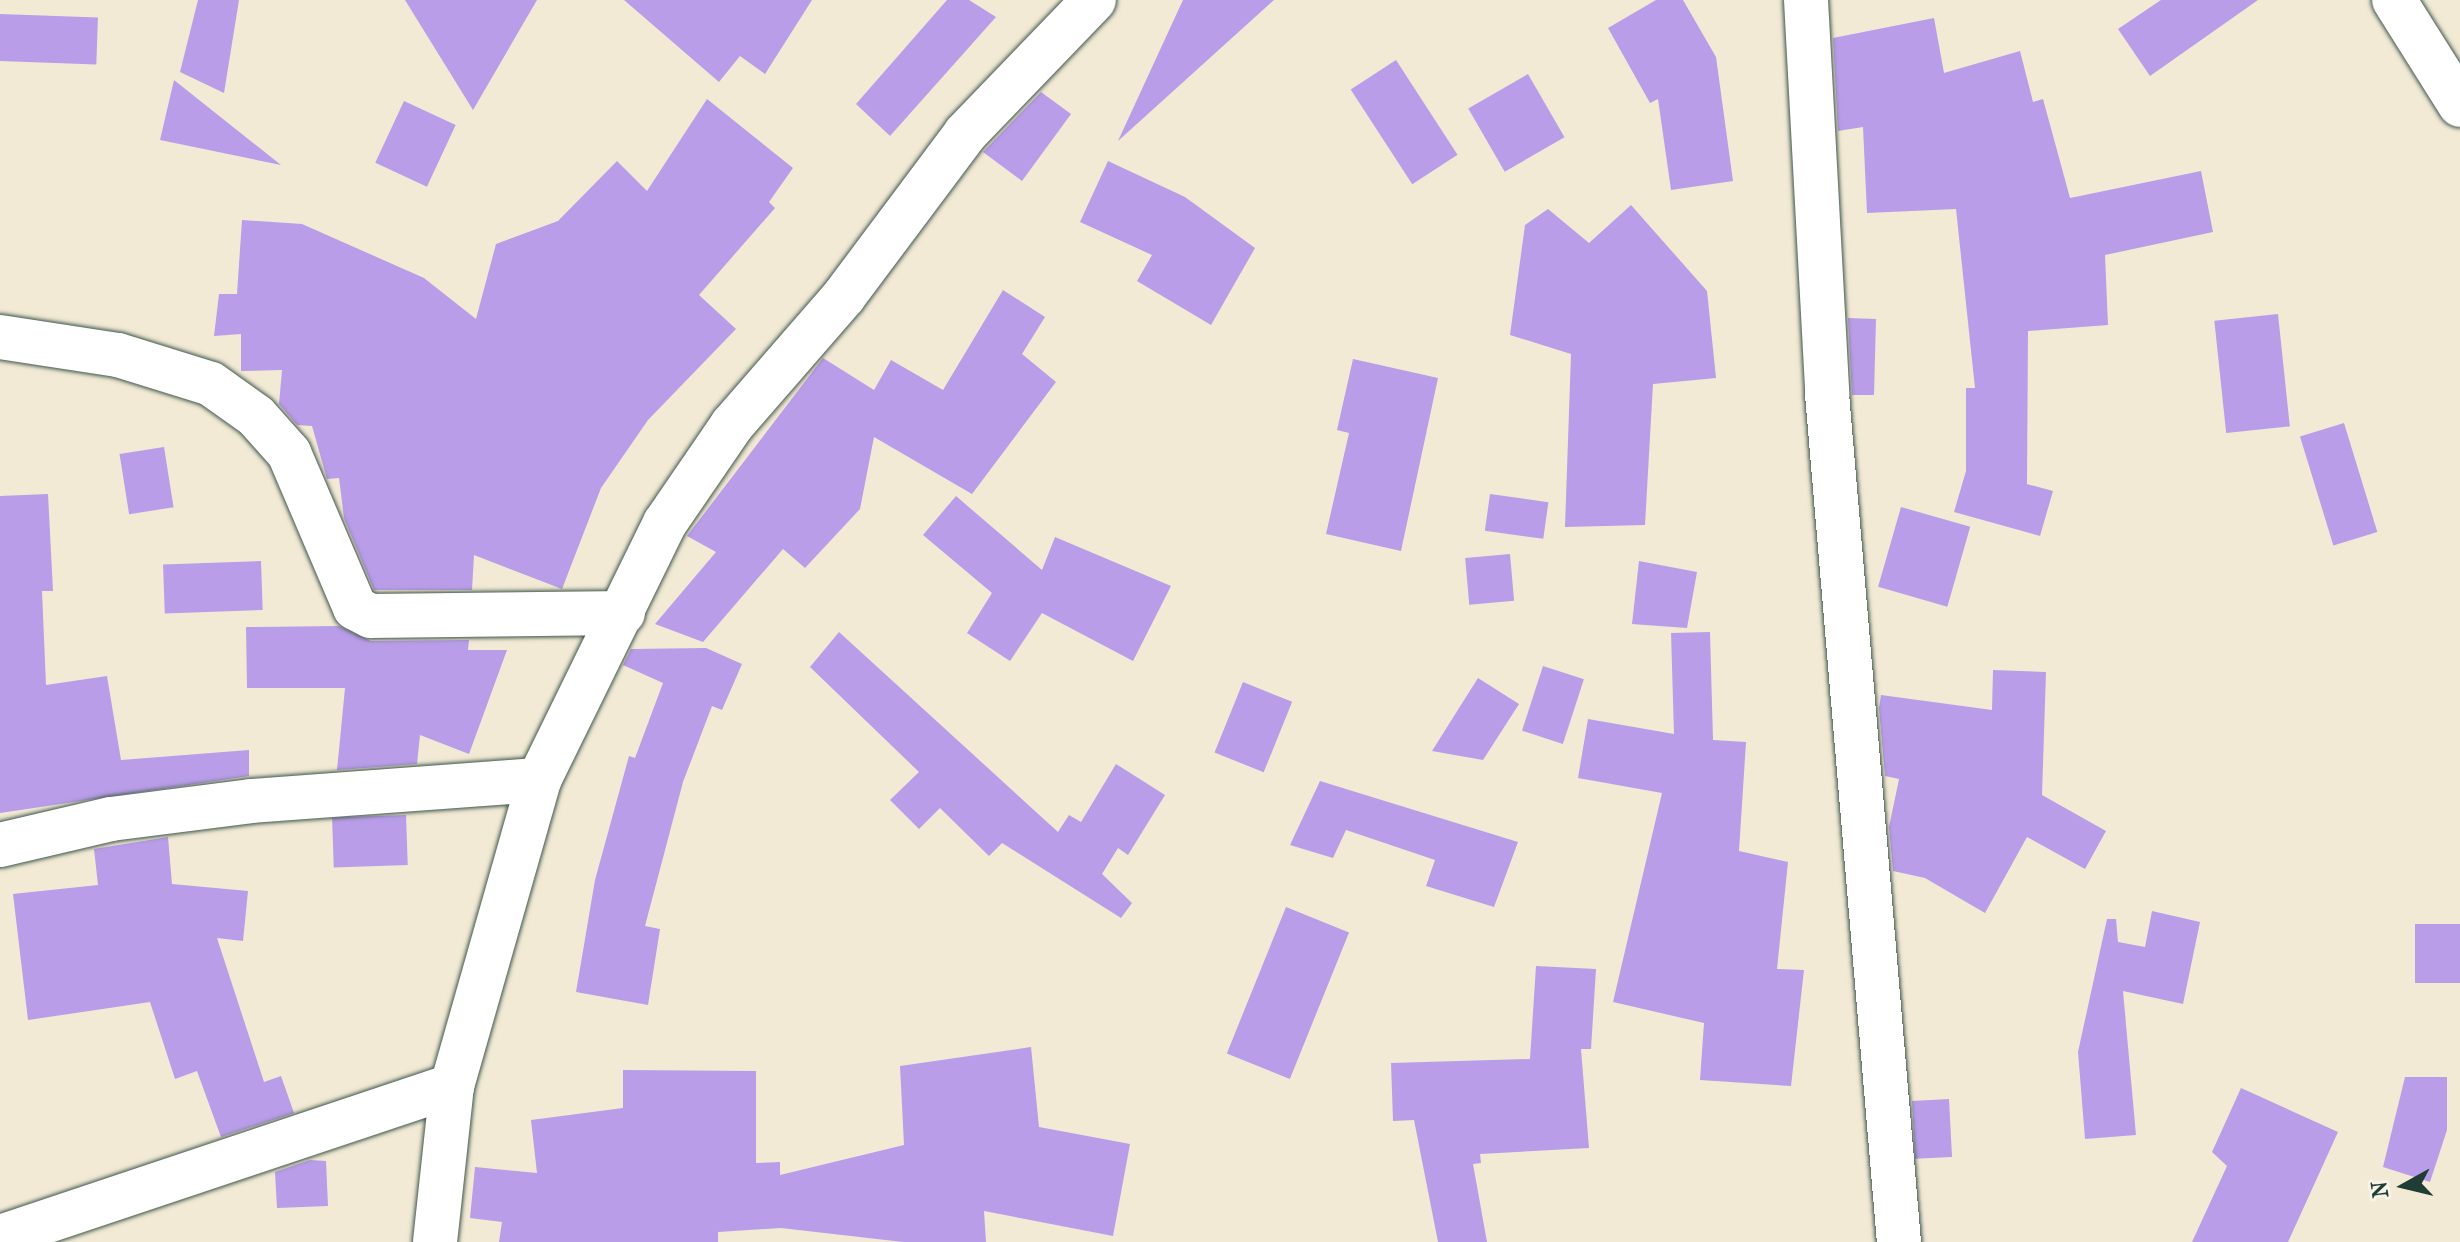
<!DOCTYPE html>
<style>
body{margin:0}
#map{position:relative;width:2460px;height:1242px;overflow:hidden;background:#f2ead5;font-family:"IM FELL French Canon",serif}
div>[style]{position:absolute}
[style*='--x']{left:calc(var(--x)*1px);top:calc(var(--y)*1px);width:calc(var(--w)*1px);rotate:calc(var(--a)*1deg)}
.building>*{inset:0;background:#b99de8;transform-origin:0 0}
.roads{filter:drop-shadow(0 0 2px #3f574c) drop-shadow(0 0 2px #3f574c)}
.minor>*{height:44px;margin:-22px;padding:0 22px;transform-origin:22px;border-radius:22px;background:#fff}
span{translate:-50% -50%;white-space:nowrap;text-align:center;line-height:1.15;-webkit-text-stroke:6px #f7f3e8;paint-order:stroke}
.north{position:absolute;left:2364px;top:1146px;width:80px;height:80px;-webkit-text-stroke:6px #f7f3e8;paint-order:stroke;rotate:262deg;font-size:22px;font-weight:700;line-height:32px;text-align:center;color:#1f3d34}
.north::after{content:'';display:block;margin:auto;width:28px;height:36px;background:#1f3d34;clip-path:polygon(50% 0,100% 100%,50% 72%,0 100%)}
</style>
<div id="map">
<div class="building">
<i style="clip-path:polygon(198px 0,239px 0,224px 93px,180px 72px)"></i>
<i style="clip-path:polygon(405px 0,537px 0,473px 110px)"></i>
<i style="clip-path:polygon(624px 0,812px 0,765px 74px,740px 56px,719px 82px)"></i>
<i style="clip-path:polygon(947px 0,969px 0,996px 17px,890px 136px,856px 104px)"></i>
<i style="clip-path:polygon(1183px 0,1274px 0,1118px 141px)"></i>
<i style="clip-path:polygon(1656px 0,1683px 0,1716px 57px,1733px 181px,1671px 190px,1658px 99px,1650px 103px,1608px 28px)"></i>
<i style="clip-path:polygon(2161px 0,2258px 0,2150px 76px,2118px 29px)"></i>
<i style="left:0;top:14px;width:98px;height:47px;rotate:2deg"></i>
<i style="clip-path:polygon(1934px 18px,1944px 73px,2020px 51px,2033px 102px,2043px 99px,2070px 198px,2201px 171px,2213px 232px,2105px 255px,2108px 325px,2028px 331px,2027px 484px,2053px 491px,2040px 536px,1954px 512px,1966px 471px,1966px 388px,1975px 388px,1956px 209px,1867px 213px,1863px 127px,1838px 131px,1833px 38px)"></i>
<i style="left:1396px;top:60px;width:113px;height:54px;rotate:57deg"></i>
<i style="left:1528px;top:74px;width:73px;height:69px;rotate:60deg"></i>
<i style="clip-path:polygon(174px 80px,281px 165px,160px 140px)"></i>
<i style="clip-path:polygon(1041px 92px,1071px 114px,1022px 181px,983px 152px)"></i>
<i style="clip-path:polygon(707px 99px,793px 168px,769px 202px,775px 208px,699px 295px,736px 329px,648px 420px,601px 488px,562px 589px,474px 555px,472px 590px,374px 590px,344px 518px,339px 478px,327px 479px,312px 426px,297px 425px,279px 404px,282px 370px,241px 371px,241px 334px,214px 336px,219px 294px,237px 294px,242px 220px,302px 224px,424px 278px,476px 319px,496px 244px,558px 221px,617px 161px,647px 191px)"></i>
<i style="left:404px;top:101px;width:57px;height:68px;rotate:25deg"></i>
<i style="clip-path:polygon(1108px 161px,1185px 197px,1255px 248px,1211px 325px,1137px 281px,1152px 255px,1080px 222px)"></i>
<i style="clip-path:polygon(1631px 205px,1707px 291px,1716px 378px,1653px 384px,1645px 525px,1565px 527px,1571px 354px,1510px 335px,1525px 225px,1548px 209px,1589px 243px)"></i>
<i style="clip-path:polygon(1003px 290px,1045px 317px,1022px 354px,1056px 382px,972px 494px,874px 437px,860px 509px,805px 568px,783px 549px,703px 642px,655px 624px,716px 552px,687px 536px,823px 358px,874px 390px,891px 360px,943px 390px)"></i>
<i style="left:2278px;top:314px;width:113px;height:64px;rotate:84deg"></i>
<i style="clip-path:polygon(1848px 318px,1876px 319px,1874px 395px,1852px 395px)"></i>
<i style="clip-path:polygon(1353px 359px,1438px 378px,1401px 551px,1326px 534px,1349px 433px,1337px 430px)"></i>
<i style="left:2344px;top:423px;width:114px;height:46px;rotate:73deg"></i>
<i style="left:164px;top:447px;width:61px;height:45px;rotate:81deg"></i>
<i style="clip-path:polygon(48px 494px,53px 591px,42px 591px,46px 685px,107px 676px,121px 760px,249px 750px,249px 776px,0 813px,0 496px)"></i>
<i style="left:1490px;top:494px;width:59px;height:37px;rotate:8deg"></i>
<i style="clip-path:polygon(956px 496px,1042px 570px,1055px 537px,1171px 586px,1133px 661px,1042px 613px,1010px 661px,967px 633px,992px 593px,923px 535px)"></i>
<i style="left:1901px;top:507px;width:72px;height:83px;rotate:16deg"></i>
<i style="left:1510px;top:554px;width:47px;height:45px;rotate:85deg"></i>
<i style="left:261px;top:561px;width:49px;height:98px;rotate:88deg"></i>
<i style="clip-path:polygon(1639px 561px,1697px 572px,1687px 628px,1632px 624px)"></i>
<i style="clip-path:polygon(339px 626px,371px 641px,469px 640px,468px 650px,507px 650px,469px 754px,420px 735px,417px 764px,337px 770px,345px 688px,247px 688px,246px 627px)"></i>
<i style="clip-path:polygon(839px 632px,1058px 832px,1069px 815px,1081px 822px,1116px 764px,1165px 795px,1128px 855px,1118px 848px,1102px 874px,1132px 903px,1121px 918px,1002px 843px,989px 856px,940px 808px,919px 829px,890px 800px,919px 772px,810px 667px)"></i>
<i style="clip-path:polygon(1710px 632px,1713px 740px,1746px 742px,1739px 851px,1788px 862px,1777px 969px,1804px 970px,1791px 1086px,1700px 1080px,1704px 1023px,1613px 1002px,1662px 793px,1578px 778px,1588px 719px,1674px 734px,1671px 633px)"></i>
<i style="clip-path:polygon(706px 648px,742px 664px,722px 710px,712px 706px,683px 782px,645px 926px,660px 929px,648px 1005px,576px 992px,595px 880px,629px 756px,635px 758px,663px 683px,623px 665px,631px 649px)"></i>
<i style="left:1543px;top:666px;width:43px;height:68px;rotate:18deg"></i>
<i style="clip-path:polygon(1993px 670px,2046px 672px,2042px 795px,2106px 831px,2085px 869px,2027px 837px,1985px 913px,1925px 878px,1893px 871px,1889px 827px,1899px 779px,1885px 776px,1879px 708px,1881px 695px,1992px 710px)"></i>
<i style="clip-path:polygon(1478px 678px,1519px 704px,1483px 760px,1432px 751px)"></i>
<i style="left:1243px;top:682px;width:53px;height:76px;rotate:22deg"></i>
<i style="clip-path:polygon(1320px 781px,1518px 842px,1494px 907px,1426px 886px,1435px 860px,1346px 830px,1333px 858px,1290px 845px)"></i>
<i style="left:406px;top:815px;width:50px;height:74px;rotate:88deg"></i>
<i style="clip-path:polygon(168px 837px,172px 884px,248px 891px,243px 941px,217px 938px,264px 1082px,281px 1076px,294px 1113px,221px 1137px,197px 1071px,175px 1079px,150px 1002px,28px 1020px,13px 894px,98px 885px,94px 849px)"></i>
<i style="left:1286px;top:907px;width:68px;height:158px;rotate:22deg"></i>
<i style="clip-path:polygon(2152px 911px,2200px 922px,2183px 1004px,2123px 991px,2136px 1135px,2085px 1139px,2078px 1052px,2107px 919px,2116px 919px,2118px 942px,2145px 947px)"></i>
<i style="left:2460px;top:924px;width:59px;height:45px;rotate:90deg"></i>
<i style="clip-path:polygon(1536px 966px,1596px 969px,1591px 1049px,1581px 1049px,1589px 1148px,1480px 1154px,1481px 1163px,1473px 1164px,1487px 1242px,1438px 1242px,1414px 1120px,1393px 1121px,1391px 1063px,1530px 1059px)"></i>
<i style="clip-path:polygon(1031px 1047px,1039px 1127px,1130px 1144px,1113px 1236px,984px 1211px,986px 1242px,903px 1242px,781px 1228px,718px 1232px,718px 1242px,499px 1242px,502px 1222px,470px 1218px,475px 1167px,537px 1173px,531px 1120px,623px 1108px,623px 1070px,756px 1071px,756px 1163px,780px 1162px,780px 1175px,904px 1145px,900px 1066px)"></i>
<i style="clip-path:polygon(2405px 1077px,2447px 1077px,2447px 1130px,2430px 1182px,2383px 1167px)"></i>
<i style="clip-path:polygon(2241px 1088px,2338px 1132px,2288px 1242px,2192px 1242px,2227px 1166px,2212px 1152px)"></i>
<i style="left:1949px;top:1099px;width:58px;height:37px;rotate:87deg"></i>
<i style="clip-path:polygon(310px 1160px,326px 1161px,328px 1206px,277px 1208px,275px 1172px)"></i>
</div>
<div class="roads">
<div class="minor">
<i style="--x:1806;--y:0;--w:395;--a:86.9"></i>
<i style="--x:1827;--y:394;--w:851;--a:85.15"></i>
<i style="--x:2394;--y:0;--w:124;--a:57.8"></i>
<i style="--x:0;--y:337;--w:119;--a:8.7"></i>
<i style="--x:118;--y:355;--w:97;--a:17.3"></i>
<i style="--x:211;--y:384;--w:55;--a:35.4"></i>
<i style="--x:256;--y:416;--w:50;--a:48.3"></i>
<i style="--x:289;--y:453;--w:168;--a:66.9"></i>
<i style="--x:355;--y:608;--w:18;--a:27"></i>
<i style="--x:371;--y:616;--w:252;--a:-0.7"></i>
<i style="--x:0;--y:845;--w:114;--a:-13.2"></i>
<i style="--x:111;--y:819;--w:141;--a:-7.3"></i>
<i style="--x:251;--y:801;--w:289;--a:-4.2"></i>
<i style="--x:0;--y:1237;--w:477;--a:-18.5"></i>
<i style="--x:435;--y:1242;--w:157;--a:-83.8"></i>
<i style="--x:452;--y:1086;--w:318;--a:-74.1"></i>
<i style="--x:539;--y:780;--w:286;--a:-63.9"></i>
<i style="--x:665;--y:523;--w:119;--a:-55.6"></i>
<i style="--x:732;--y:425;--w:171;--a:-49"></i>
<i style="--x:844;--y:296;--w:202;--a:-53.2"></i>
<i style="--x:965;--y:134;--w:186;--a:-46.1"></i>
</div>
</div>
<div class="north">N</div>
</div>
